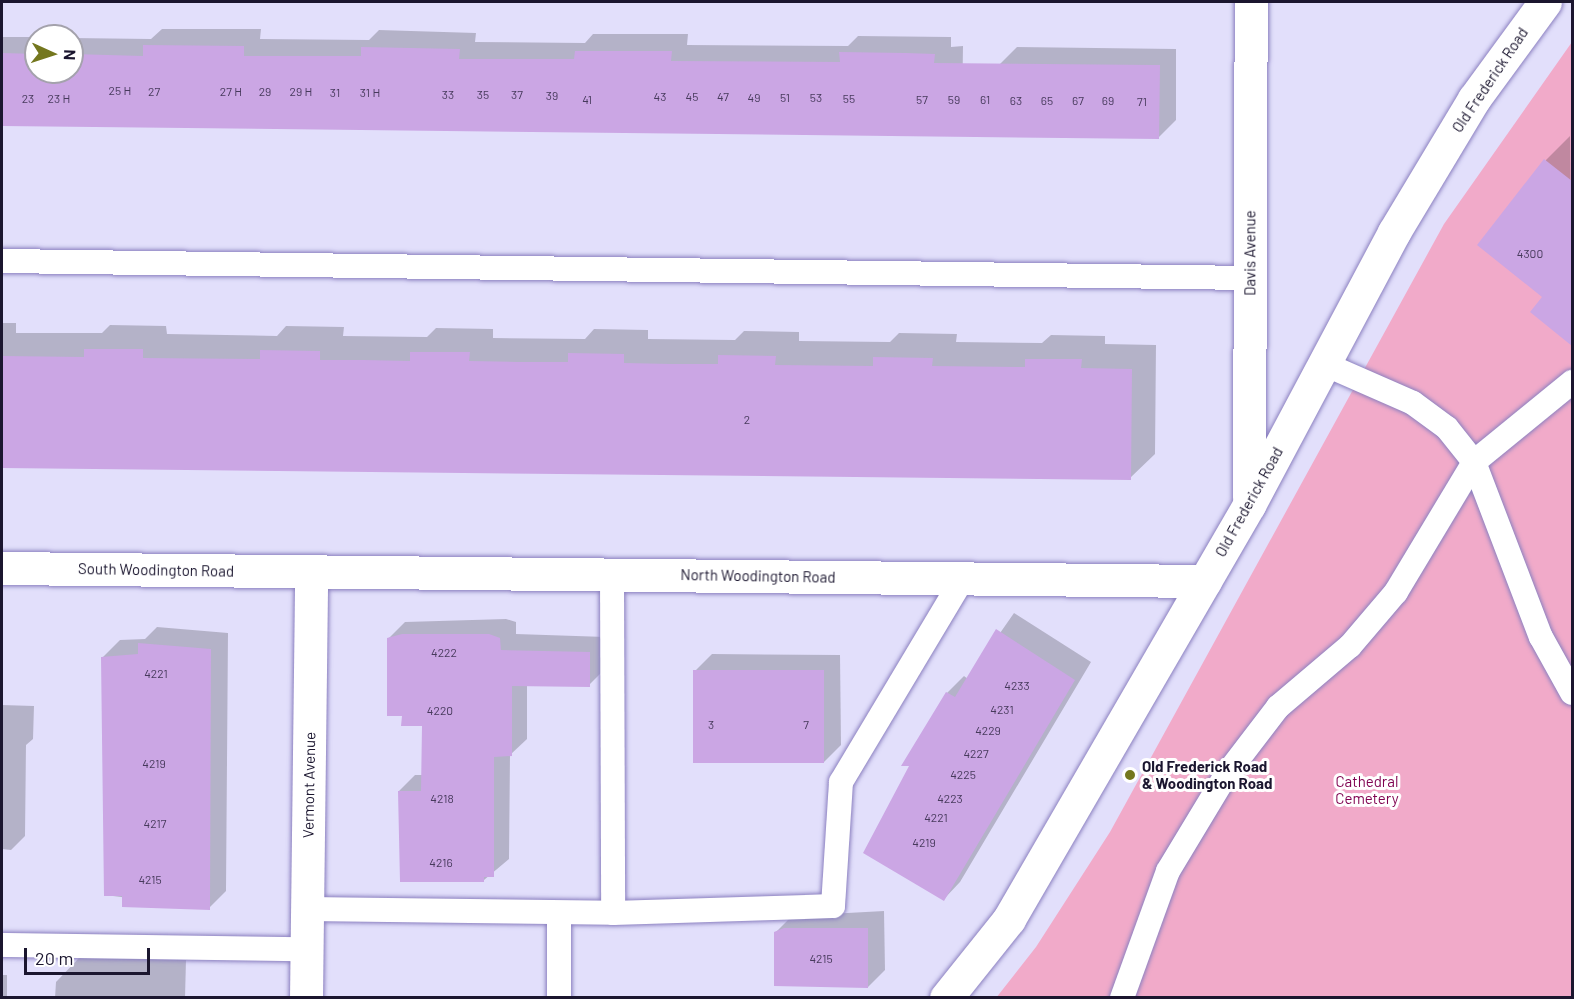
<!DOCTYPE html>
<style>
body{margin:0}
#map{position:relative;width:1574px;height:999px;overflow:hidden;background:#e2dffb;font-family:Barlow,sans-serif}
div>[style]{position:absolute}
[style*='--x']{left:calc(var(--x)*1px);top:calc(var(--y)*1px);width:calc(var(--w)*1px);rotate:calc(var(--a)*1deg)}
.green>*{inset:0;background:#f1aac9}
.shadow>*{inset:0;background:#0003;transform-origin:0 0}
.building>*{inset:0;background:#cba6e4;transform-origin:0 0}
.roads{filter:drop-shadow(0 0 2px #8b80c0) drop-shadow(0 0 2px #8b80c0)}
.lane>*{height:24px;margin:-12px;padding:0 12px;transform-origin:12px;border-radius:12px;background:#fff}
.street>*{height:33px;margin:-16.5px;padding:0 16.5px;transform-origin:16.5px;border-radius:16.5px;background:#fff}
.dots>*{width:16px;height:16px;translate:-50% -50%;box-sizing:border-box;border:3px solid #fff;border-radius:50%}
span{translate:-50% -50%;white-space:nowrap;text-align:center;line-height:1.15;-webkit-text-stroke:6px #fff;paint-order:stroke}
.number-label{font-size:12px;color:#473a5c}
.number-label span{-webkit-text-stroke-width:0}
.street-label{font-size:15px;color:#1b162f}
.poi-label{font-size:15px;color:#1b162f;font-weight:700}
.left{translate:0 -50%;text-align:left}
.park-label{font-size:15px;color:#7f0150}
.frame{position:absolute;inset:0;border:3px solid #1b162f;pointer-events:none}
.north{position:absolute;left:24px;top:24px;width:60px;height:60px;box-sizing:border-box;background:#fff;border:2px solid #a4a2ac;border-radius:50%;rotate:93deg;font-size:16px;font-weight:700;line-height:24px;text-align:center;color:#1b162f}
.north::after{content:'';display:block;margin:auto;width:21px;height:27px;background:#74771e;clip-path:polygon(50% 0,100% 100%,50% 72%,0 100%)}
.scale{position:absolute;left:24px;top:948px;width:126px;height:27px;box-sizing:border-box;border:3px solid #1b162f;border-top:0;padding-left:8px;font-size:18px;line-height:21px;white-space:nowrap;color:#1b162f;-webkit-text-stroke:4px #fff;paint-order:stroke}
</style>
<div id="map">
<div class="green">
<i style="clip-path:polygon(1572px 42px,1572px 997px,996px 998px,1036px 947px,1110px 832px,1444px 224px)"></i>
</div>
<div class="shadow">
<i style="clip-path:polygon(162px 29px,261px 29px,260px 39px,369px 40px,379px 30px,476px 33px,475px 42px,585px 43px,593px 34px,688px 34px,687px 45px,848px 46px,858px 36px,951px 37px,951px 47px,963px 46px,962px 117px,945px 134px,2px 124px,2px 37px,36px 37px,36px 72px,72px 72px,72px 38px,151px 39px)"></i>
<i style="clip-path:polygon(1017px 47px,1176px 49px,1176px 120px,1159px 137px,1000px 64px)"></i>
<i style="clip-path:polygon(1570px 136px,1572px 322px,1560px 334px,1544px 297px,1546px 160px)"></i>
<i style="clip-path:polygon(2px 323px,16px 323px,16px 333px,102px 333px,110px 325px,166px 326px,167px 334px,277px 336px,286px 326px,344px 327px,343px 336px,427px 337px,436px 328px,493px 329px,493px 338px,585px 339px,594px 329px,648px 330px,648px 339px,735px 340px,744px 331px,799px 332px,799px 341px,890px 342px,899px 333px,957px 334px,956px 342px,1042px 343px,1051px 335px,1105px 336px,1105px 344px,1156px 345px,1155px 454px,1130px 478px,2px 467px)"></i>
<i style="clip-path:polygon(1014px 613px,1091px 662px,960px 882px,944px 899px,947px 693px,964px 676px,968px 679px)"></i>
<i style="clip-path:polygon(506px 619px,516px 622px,516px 634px,606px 637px,605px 669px,589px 685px,527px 684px,527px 739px,510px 755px,509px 859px,484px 880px,399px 791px,415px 775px,423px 775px,424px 725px,403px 715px,389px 638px,405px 622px)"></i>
<i style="clip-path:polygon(157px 627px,228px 633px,226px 891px,209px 908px,105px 895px,103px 657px,120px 640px,145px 639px)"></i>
<i style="clip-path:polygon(712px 654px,840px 655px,841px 745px,824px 762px,695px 671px)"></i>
<i style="clip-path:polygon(2px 705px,34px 706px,33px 739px,26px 745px,25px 836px,11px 850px,2px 849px)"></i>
<i style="clip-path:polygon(884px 911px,885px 970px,868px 987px,775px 933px,792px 916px)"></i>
<i style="clip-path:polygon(79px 958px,186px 960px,185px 998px,55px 998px,56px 982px)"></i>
<i style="left:2px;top:975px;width:5px;height:23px"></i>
</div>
<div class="building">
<i style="clip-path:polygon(143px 45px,244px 46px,244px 56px,361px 56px,361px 47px,460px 49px,459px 59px,574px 59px,575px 51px,672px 51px,671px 61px,840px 62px,839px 52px,905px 53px,935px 54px,934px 63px,1154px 65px,1160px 65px,1159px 139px,2px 126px,2px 53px,36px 54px,36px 72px,72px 72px,72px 54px,143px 56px)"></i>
<i style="clip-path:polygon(1544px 159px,1572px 181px,1572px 346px,1530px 312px,1542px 297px,1477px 245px)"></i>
<i style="clip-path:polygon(84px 349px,143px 349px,143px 358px,260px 359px,260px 350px,320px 351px,320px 360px,364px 360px,410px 361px,410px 352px,470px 352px,469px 361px,517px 362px,568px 362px,568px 353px,624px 354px,624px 363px,671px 364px,718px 364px,718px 355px,776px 356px,775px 365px,873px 366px,873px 357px,933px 358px,932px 366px,1025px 367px,1025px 359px,1082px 359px,1081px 368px,1132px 369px,1131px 480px,2px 468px,2px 356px,84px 357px)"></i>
<i style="clip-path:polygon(996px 629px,1075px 680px,944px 901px,863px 853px,909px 766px,901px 766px,946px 692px,955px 697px)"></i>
<i style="clip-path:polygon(402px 634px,489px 634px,500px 638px,501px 650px,590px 652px,590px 687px,512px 686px,512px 756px,494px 757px,494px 877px,484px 877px,484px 882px,400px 882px,398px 791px,421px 791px,422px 726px,401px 726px,402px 716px,387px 716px,387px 638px)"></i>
<i style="clip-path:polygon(138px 643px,211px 649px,210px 910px,122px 907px,122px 896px,104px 896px,101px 657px,138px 654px)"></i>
<i style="left:693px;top:670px;width:131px;height:93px"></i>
<i style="clip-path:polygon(784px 928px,868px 928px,868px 988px,774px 986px,774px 932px)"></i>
</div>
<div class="roads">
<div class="lane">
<i style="--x:2;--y:261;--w:1248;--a:0.78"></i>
<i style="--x:1322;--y:363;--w:99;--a:23.7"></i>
<i style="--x:1413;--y:403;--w:42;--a:36.3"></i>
<i style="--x:1447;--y:428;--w:43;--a:51.5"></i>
<i style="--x:1474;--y:462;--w:187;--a:69.1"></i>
<i style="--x:1541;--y:637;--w:64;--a:61"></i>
<i style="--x:612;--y:575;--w:338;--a:89.8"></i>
<i style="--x:307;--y:909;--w:306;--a:0.7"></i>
<i style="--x:613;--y:913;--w:220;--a:-1.8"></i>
<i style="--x:833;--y:906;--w:124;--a:-86.3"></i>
<i style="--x:841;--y:782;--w:238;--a:-59.1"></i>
<i style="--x:2;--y:945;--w:304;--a:0.8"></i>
<i style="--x:559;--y:998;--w:85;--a:-90"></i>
<i style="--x:1122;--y:998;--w:135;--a:-70.1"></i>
<i style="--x:1168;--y:871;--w:112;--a:-58.9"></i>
<i style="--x:1226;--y:775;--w:86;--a:-52.6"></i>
<i style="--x:1278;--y:707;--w:94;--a:-40.3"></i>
<i style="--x:1350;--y:646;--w:71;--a:-49.6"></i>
<i style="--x:1396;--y:592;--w:152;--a:-59"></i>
<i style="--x:1474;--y:462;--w:127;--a:-39.2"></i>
</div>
<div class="street">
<i style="--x:1249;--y:497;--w:495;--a:-89.8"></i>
<i style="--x:2;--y:568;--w:1203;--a:0.62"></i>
<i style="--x:306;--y:998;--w:426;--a:-89.3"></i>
<i style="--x:946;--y:998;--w:101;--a:-51.4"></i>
<i style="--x:1009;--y:919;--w:479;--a:-59.9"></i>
<i style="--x:1249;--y:505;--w:309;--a:-62"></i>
<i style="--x:1394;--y:232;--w:155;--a:-59"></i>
<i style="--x:1474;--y:99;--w:120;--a:-53.8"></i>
</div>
</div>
<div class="dots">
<i style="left:1130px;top:775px;background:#74771e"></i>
</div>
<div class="number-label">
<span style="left:120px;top:91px">25 H</span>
<span style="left:154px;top:92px">27</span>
<span style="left:231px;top:92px">27 H</span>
<span style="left:265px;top:92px">29</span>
<span style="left:301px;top:92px">29 H</span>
<span style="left:335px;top:93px">31</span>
<span style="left:370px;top:93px">31 H</span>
<span style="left:448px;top:95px">33</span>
<span style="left:483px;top:95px">35</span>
<span style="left:517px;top:95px">37</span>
<span style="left:552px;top:96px">39</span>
<span style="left:660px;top:97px">43</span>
<span style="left:692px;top:97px">45</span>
<span style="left:723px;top:97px">47</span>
<span style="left:754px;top:98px">49</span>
<span style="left:785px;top:98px">51</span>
<span style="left:816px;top:98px">53</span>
<span style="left:28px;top:99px">23</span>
<span style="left:59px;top:99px">23 H</span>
<span style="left:849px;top:99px">55</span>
<span style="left:587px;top:100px">41</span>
<span style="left:922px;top:100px">57</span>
<span style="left:954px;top:100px">59</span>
<span style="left:985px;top:100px">61</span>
<span style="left:1016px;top:101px">63</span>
<span style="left:1047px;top:101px">65</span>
<span style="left:1078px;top:101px">67</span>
<span style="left:1108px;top:101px">69</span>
<span style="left:1142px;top:102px">71</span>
<span style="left:1530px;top:254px">4300</span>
<span style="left:747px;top:420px">2</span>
<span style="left:444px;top:653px">4222</span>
<span style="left:156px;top:674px">4221</span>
<span style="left:1017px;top:686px">4233</span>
<span style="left:1002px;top:710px">4231</span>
<span style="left:440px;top:711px">4220</span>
<span style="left:711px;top:725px">3</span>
<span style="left:806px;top:725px">7</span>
<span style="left:988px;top:731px">4229</span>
<span style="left:976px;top:754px">4227</span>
<span style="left:154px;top:764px">4219</span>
<span style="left:963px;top:775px">4225</span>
<span style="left:442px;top:799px">4218</span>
<span style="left:950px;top:799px">4223</span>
<span style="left:936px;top:818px">4221</span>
<span style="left:155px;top:824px">4217</span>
<span style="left:924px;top:843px">4219</span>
<span style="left:441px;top:863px">4216</span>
<span style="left:150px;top:880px">4215</span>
<span style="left:821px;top:959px">4215</span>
</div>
<div class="street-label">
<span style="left:1490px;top:80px;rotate:-56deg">Old Frederick Road</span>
<span style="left:1250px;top:253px;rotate:-90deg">Davis Avenue</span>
<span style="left:1249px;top:502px;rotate:-61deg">Old Frederick Road</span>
<span style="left:156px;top:570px;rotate:1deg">South Woodington Road</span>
<span style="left:758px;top:576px;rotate:1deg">North Woodington Road</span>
<span style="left:309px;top:785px;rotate:-89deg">Vermont Avenue</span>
</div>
<div class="poi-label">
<span class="left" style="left:1142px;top:775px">Old Frederick Road<br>&amp; Woodington Road</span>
</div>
<div class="park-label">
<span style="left:1367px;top:790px">Cathedral<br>Cemetery</span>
</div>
<div class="frame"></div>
<div class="north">N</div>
<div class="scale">20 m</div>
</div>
